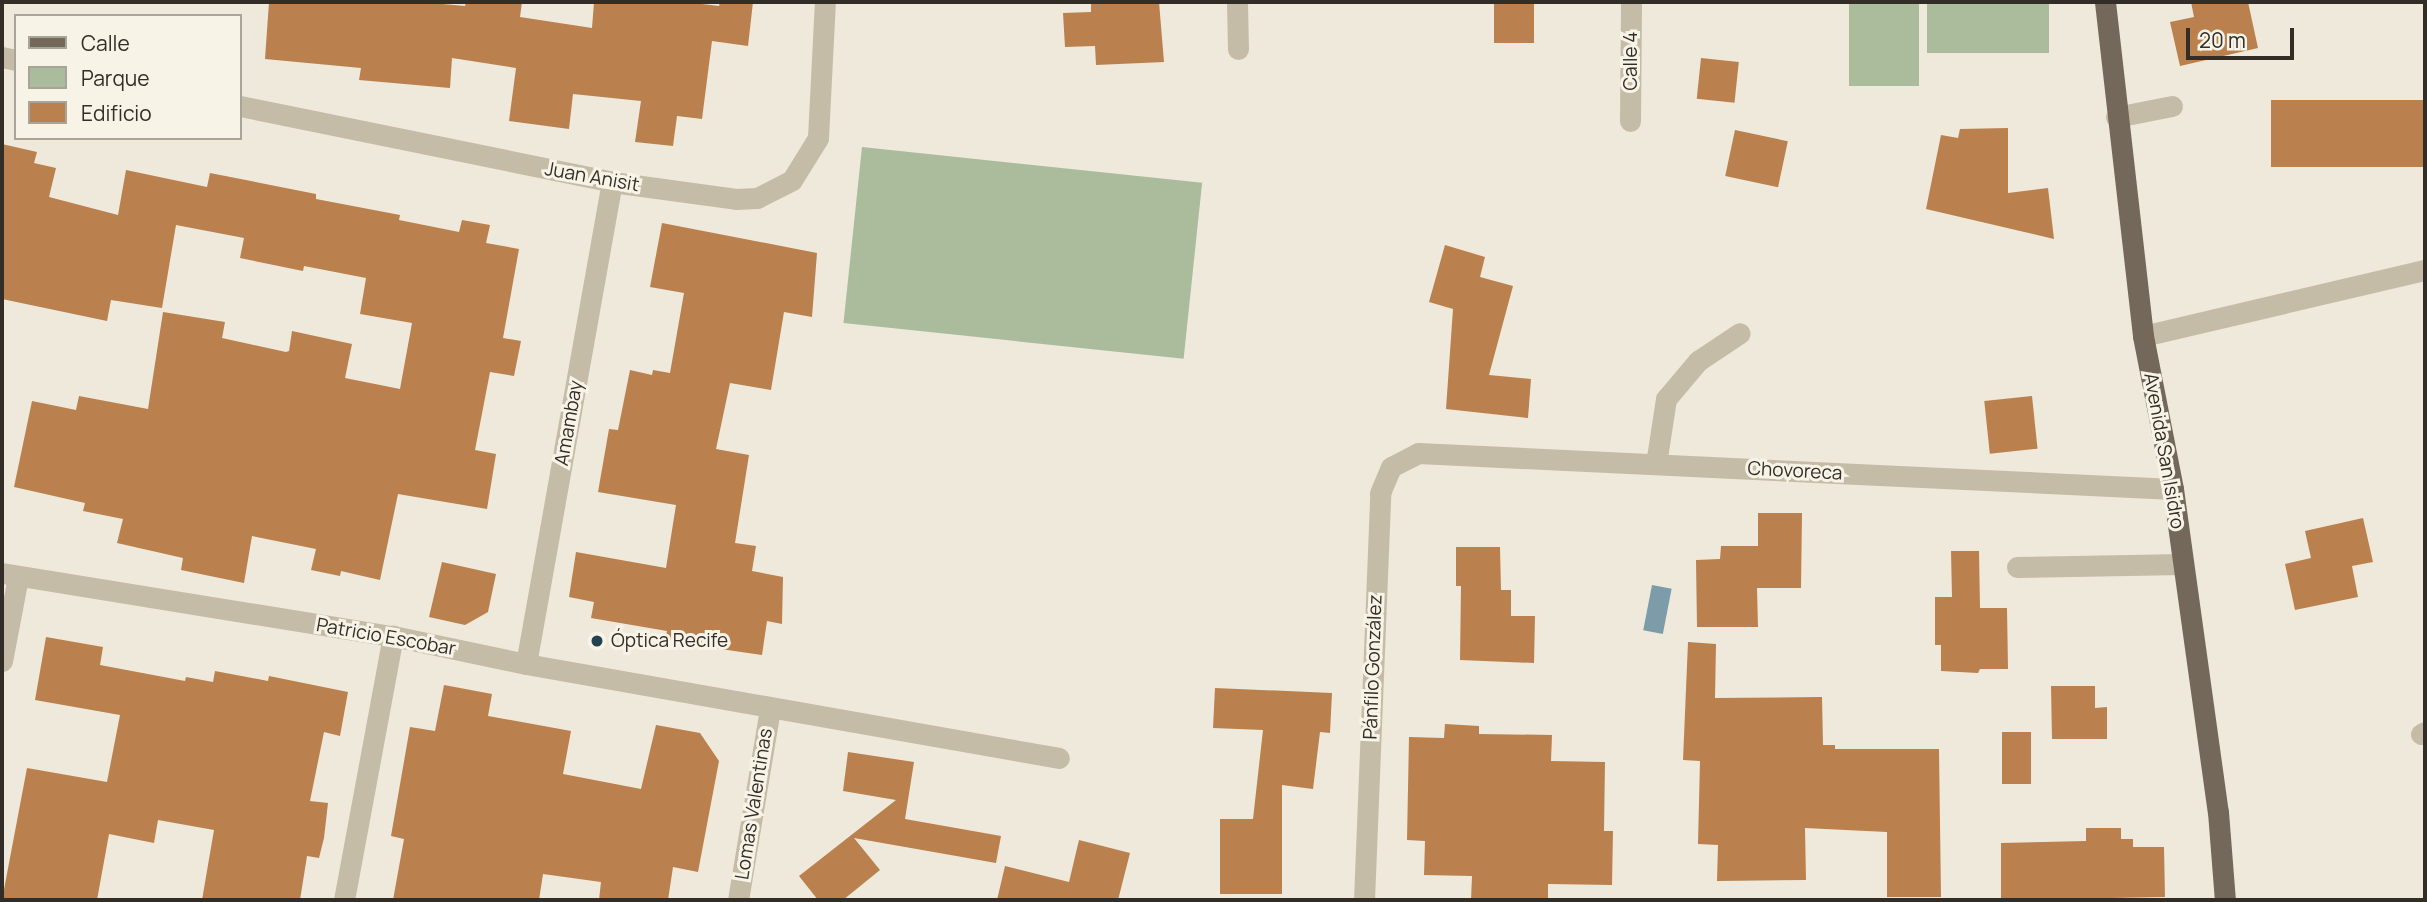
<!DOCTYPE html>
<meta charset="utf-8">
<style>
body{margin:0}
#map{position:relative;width:2427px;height:902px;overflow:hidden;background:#eee9da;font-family:Manrope,sans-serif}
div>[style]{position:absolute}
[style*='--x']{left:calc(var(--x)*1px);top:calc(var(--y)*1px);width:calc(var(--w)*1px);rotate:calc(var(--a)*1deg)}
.green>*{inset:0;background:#aabc9c;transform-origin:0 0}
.water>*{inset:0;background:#7c9ca9;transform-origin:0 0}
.building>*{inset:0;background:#ba804d;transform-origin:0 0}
.minor>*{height:21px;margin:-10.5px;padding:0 10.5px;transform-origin:10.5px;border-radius:10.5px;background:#c5bca7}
.major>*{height:21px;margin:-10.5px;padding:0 10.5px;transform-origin:10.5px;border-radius:10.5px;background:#736859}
.dots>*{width:19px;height:19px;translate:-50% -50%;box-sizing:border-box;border:4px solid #f7f3e6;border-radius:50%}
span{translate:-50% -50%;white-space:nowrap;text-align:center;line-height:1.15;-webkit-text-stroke:6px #f7f3e6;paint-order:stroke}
.street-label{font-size:19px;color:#322d27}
.poi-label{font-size:19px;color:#322d27}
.left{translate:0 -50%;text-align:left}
.frame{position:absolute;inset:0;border:4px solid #322d27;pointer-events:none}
.legend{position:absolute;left:14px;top:14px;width:228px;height:126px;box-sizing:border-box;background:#f7f3e6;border:2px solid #a8a49a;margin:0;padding:9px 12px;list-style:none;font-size:21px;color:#322d27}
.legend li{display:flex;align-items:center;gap:14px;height:35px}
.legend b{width:35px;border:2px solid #a8a49a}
.scale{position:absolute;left:2186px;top:28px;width:108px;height:32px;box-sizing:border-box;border:4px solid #322d27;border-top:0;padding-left:9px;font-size:21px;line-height:24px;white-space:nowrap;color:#322d27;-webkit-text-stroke:5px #f7f3e6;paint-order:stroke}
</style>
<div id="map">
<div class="green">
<i style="left:1849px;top:2px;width:70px;height:84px"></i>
<i style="left:1927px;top:2px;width:122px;height:51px"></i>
<i style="left:862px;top:147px;width:342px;height:177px;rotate:6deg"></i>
</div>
<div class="water">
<i style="left:1652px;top:585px;width:20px;height:46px;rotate:11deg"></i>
</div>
<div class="building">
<i style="clip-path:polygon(269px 2px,420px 2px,465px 6px,466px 2px,522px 2px,520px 17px,592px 28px,594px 2px,685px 2px,719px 6px,720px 2px,753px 2px,748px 46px,712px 41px,702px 119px,677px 116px,673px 146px,635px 142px,641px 101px,573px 94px,569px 129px,509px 121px,516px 68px,452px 58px,450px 88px,359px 80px,361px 68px,265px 59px)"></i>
<i style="clip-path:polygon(1091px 2px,1159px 2px,1164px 62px,1096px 65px,1095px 46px,1065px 47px,1063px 13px,1091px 12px)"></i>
<i style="left:1494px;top:2px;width:40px;height:41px"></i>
<i style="clip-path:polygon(2191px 2px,2248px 2px,2258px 48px,2180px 66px,2170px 22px,2194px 17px)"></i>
<i style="left:1701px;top:58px;width:38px;height:41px;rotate:6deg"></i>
<i style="left:2425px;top:100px;width:67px;height:154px;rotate:90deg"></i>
<i style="clip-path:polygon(2008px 128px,2008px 193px,2048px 188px,2054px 239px,1926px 209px,1941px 135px,1958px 138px,1960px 129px)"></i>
<i style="left:1735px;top:130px;width:54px;height:47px;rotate:12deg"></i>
<i style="clip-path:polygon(2px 144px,37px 152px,34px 163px,56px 168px,49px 197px,118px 215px,126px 170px,207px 187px,210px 173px,316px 194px,316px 199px,400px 215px,399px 220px,459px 232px,462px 220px,490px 225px,486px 243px,519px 249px,503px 338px,521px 341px,514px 376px,490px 372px,475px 450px,496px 454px,487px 509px,398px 494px,380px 580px,341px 571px,340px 576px,311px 570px,316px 549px,252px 536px,244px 583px,181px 570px,183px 558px,117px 543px,123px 519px,83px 511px,85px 503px,14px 487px,32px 401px,76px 410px,79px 396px,148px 409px,163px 312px,225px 322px,222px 338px,286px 352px,289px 351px,292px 331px,352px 344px,345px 378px,400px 389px,412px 323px,360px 314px,366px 278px,304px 266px,303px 271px,240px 258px,244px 238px,176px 225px,162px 308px,111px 300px,107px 321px,2px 299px)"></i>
<i style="clip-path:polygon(662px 223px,817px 253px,812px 317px,784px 312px,771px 390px,730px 383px,716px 449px,749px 455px,735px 543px,756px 546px,752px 571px,783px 577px,782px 624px,767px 621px,762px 655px,665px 641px,667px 631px,591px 618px,594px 602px,569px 597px,576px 552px,666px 568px,676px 505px,598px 492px,609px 429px,618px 430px,630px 370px,652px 375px,653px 370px,670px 373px,684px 293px,650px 287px)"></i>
<i style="clip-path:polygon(1445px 245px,1485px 257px,1480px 277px,1513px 286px,1489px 375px,1531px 379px,1528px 418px,1446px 409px,1453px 309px,1429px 302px)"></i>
<i style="left:2032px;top:396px;width:53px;height:48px;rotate:84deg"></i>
<i style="clip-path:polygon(1758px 513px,1802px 513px,1801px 588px,1757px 588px,1758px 627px,1697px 627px,1696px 560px,1720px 559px,1721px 546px,1758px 546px)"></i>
<i style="clip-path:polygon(2363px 518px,2373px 562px,2352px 566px,2358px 597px,2295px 610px,2285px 564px,2311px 558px,2305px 531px)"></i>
<i style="clip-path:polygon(1456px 547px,1500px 547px,1501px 590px,1511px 590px,1511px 616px,1535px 616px,1534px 663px,1460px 660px,1461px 586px,1456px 586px)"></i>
<i style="clip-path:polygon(1951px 551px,1979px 551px,1980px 608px,2007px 608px,2008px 669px,1980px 669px,1978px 673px,1941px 671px,1941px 645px,1935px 645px,1935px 597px,1952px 597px)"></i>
<i style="clip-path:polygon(442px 562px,496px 574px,488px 612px,465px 625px,429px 617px)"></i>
<i style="clip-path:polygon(46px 637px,103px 647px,100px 665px,185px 681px,186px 677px,213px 682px,215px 671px,268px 681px,269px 676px,348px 692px,340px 736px,324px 732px,310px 801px,328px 803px,324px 838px,319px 858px,307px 856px,300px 900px,202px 900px,214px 830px,158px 820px,154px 843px,109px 834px,97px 900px,2px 900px,27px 768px,107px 782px,120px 715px,35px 700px)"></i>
<i style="clip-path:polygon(1688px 642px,1716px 644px,1715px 698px,1822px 697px,1823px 745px,1835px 745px,1835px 749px,1939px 749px,1941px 897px,1887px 897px,1887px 832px,1805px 828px,1806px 880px,1717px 881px,1718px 845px,1698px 844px,1700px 761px,1683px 760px)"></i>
<i style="clip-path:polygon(444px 685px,492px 694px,488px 716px,571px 731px,563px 774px,641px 789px,656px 725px,700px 733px,719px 761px,698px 872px,673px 867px,668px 900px,599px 900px,601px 882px,543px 874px,539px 900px,393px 900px,404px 839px,391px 836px,410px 727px,435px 731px)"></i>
<i style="clip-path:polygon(2051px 686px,2095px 686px,2095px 708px,2107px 707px,2107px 739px,2052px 739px)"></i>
<i style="clip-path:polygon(1215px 688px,1332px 693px,1330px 733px,1320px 732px,1313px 789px,1282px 785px,1282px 894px,1220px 894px,1220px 819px,1253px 819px,1263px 730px,1213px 728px)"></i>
<i style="clip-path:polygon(1445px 724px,1479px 726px,1479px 734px,1552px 735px,1551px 761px,1605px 762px,1604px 831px,1613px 831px,1612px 885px,1548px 884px,1548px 900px,1471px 900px,1472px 876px,1424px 875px,1425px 841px,1407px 840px,1409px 737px,1444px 738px)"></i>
<i style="left:2002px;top:732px;width:29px;height:52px"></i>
<i style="clip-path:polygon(848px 752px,914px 762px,905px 819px,1001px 836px,996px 863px,854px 838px,880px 870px,843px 900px,818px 900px,799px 876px,896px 800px,843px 791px)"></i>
<i style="clip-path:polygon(2086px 828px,2121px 828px,2121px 839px,2133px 839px,2133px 847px,2164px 847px,2165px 897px,2001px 900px,2001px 843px,2086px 841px)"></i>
<i style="clip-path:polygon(1079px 840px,1130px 853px,1118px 900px,997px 900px,1005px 866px,1069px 882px)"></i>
</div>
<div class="minor">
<i style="--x:1237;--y:2;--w:47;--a:88.8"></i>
<i style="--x:2;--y:57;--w:14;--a:12"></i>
<i style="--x:240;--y:106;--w:380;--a:11.5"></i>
<i style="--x:612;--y:182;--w:125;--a:7.8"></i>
<i style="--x:736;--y:199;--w:21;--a:-3"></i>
<i style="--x:757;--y:198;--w:39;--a:-27"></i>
<i style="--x:792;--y:180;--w:49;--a:-58.2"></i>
<i style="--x:818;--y:138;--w:136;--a:-87.1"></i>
<i style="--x:2116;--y:117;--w:57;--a:-11.1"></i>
<i style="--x:1630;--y:121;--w:119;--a:-89.5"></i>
<i style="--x:2143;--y:336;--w:290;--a:-13.2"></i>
<i style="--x:1656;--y:464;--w:66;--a:-81.3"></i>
<i style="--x:1666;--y:399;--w:50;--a:-49.9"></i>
<i style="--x:1698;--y:361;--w:50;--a:-33.7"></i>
<i style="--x:2017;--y:567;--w:166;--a:-1"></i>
<i style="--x:2;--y:573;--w:396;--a:9.2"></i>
<i style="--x:393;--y:636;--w:136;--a:11.9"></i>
<i style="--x:526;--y:664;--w:541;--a:10"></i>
<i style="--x:2;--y:661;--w:86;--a:-79.2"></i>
<i style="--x:526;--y:664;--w:490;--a:-79.9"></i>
<i style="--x:2421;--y:734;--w:4;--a:-27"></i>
<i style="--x:344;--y:900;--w:269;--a:-79.5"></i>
<i style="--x:738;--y:900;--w:195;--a:-80.5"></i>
<i style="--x:1364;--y:900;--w:407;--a:-87.7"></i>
<i style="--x:1380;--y:493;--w:28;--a:-67"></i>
<i style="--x:1391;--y:467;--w:30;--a:-27"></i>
<i style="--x:1418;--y:453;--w:756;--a:2.73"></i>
</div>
<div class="major">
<i style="--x:2105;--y:2;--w:336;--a:83.5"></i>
<i style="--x:2143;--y:336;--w:156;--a:78.9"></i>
<i style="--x:2173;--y:489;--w:326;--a:82.1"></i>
<i style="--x:2218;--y:812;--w:88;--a:85.5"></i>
</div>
<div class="dots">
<i style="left:597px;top:641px;background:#214250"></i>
</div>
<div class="street-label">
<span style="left:1631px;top:61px;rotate:-90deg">Calle 4</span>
<span style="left:592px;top:177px;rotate:10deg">Juan Anisit</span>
<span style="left:569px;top:423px;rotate:-80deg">Amambay</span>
<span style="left:2164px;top:451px;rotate:80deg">Avenida San Isidro</span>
<span style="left:1795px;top:471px;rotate:3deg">Chovoreca</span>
<span style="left:386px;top:637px;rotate:10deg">Patricio Escobar</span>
<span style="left:1373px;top:667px;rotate:-88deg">Pánfilo González</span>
<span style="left:754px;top:804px;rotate:-81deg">Lomas Valentinas</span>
</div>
<div class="poi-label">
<span class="left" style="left:611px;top:641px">Óptica Recife</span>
</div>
<div class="frame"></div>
<ul class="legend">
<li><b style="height:9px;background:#736859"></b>Calle</li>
<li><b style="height:19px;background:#aabc9c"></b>Parque</li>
<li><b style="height:19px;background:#ba804d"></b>Edificio</li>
</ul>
<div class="scale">20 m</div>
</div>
